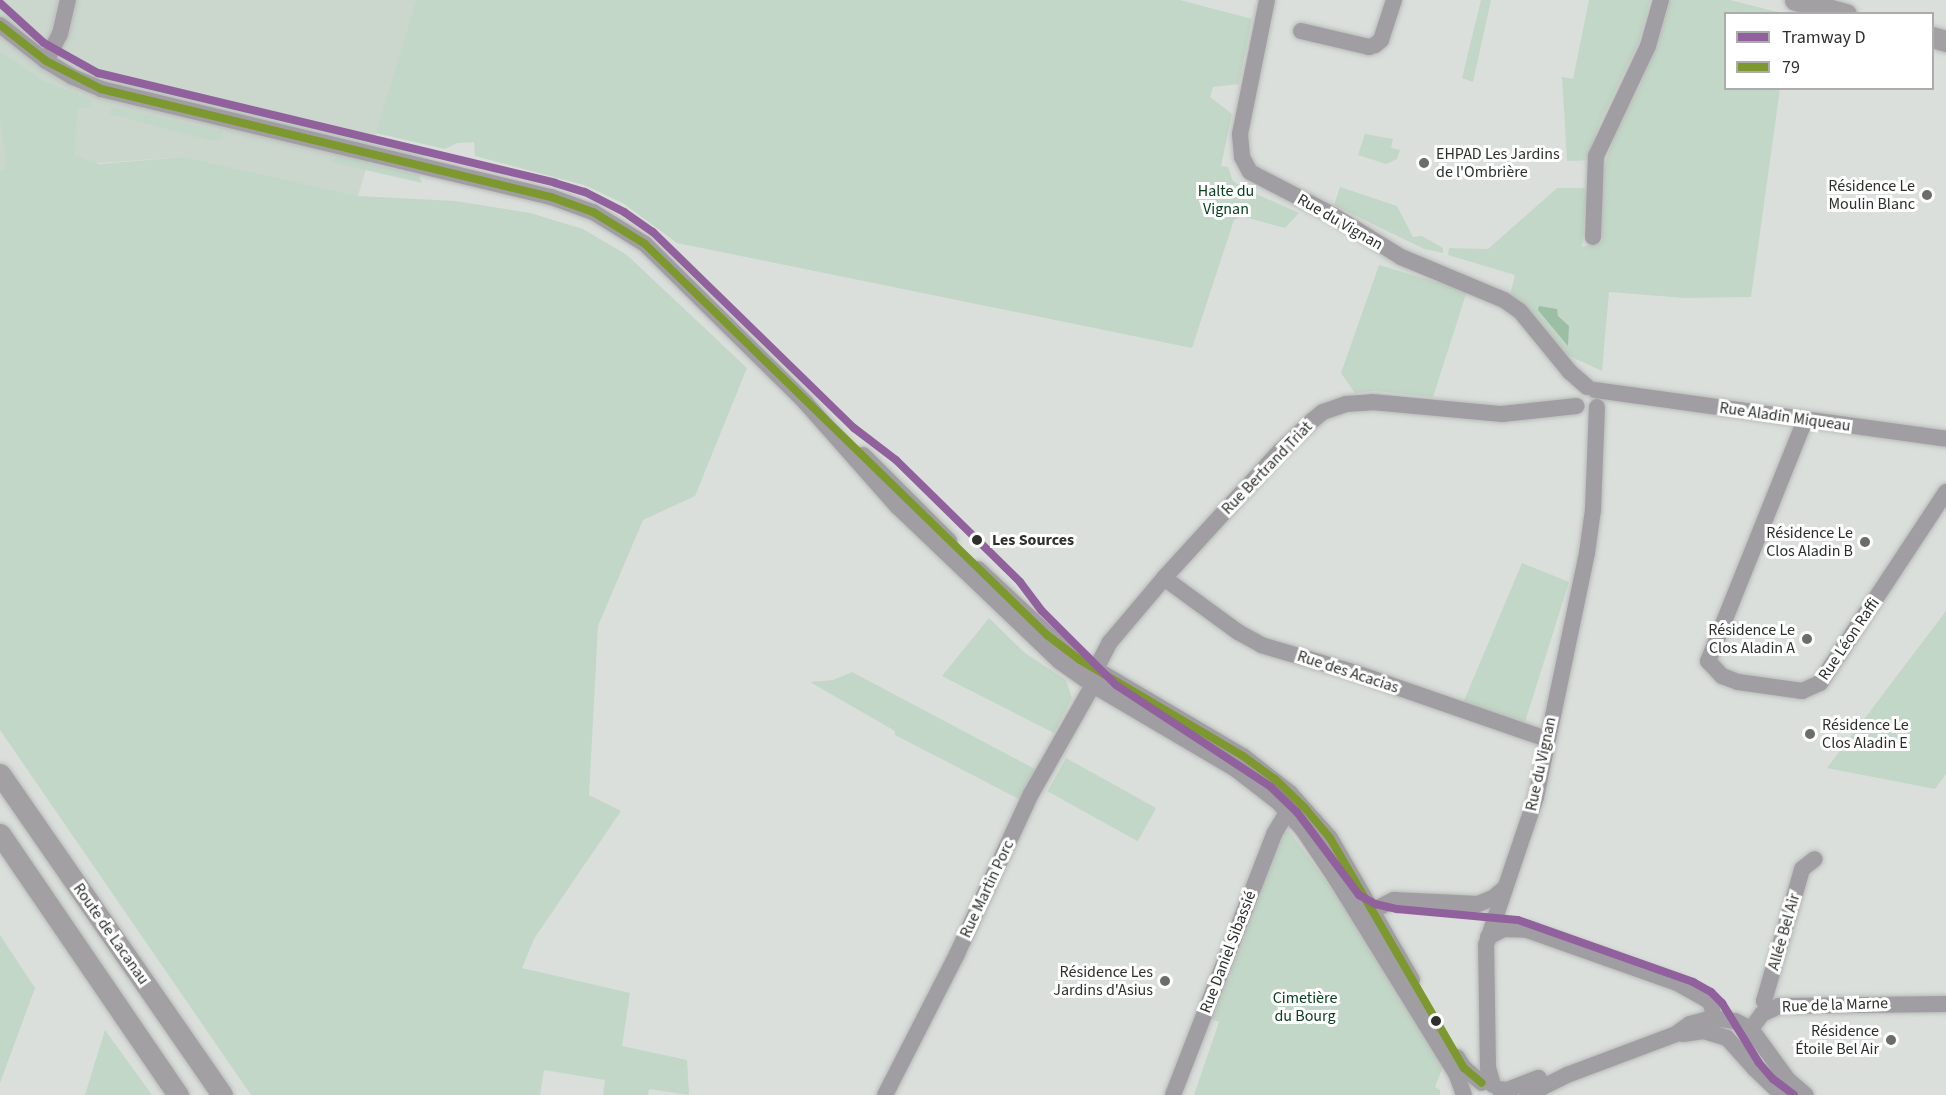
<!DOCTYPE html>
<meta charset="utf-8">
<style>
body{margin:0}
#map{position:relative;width:1946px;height:1095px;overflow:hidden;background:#dadfdb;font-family:"Source Sans 3",sans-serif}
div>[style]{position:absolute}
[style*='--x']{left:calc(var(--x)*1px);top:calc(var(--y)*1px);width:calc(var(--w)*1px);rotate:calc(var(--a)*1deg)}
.built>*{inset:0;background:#cbd6cd}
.green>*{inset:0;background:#c2d7c7;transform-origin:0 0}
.water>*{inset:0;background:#9cbea4}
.roads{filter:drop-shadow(0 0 2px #b8bbb9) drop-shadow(0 0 2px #b8bbb9)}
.minor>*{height:16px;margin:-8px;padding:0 8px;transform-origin:8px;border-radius:8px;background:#a19ea3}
.major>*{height:21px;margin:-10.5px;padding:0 10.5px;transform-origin:10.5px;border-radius:10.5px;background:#a3a0a4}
.bus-1>*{height:8px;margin:-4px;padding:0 4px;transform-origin:4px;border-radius:4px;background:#7c982e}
.tram-1>*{height:8px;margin:-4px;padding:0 4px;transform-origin:4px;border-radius:4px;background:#91619d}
.dots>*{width:16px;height:16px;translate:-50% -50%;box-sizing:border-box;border:3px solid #fff;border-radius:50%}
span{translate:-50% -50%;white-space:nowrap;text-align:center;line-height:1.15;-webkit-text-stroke:6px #fff;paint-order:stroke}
.poi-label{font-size:16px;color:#2d302d}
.left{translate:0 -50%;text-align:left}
.right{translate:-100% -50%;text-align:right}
.park-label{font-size:16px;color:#08411f}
.street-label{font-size:16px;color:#2d302d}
.stop-label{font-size:16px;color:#2d302d;font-weight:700}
.legend{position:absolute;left:1724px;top:12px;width:210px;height:78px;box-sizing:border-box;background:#fff;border:2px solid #abacab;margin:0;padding:8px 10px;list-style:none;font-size:18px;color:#2d302d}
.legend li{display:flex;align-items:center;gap:12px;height:30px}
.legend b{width:30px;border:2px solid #abacab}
</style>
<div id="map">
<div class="built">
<i style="clip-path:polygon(0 0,416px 0,358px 196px,185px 157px,0 170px)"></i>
</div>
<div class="green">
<i style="clip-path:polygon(0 0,29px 28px,24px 35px,0 12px)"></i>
<i style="clip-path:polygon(416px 0,1180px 0,1252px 19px,1239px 84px,1213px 87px,1210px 97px,1232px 114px,1221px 166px,1228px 167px,1233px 181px,1245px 189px,1299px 213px,1285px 228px,1241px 216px,1234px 220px,1192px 348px,677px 243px,623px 203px,584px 185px,475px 156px,474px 142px,457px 143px,445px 149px,376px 133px)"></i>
<i style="clip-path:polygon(1481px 0,1491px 0,1473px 82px,1462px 78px)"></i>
<i style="clip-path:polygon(1589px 0,1650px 0,1639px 42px,1600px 122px,1592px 145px,1590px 160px,1567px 161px,1562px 77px,1573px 79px)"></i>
<i style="clip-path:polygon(1670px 0,1730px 0,1782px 13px,1726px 14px,1726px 88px,1780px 89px,1751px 297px,1685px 298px,1609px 292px,1602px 371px,1561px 352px,1510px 295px,1515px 275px,1448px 255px,1449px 248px,1488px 249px,1557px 188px,1587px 188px,1582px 247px,1602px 242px,1602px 182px,1606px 161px,1620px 121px,1638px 90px,1658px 42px)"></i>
<i style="clip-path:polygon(0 51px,42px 80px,91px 100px,91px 107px,77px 108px,74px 156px,99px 164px,185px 157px,358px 196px,455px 201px,530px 213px,583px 229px,627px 255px,747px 368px,695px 496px,643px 520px,598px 626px,589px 795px,621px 811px,534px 939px,522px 968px,630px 993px,622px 1046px,687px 1060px,689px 1095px,649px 1089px,648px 1095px,603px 1095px,605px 1080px,544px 1070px,540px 1095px,251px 1095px,0 730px,0 170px,5px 169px,6px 157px,0 118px)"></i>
<i style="clip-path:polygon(85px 63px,115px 75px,426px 149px,424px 158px,112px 83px,81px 71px)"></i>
<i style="clip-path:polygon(111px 107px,222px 132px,223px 139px,210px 140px,110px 114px)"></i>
<i style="clip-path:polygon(1365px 134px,1393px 139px,1391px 148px,1400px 150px,1397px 159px,1386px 164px,1358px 155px)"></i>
<i style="clip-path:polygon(337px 156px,419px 175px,422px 183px,330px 162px)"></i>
<i style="clip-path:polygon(1340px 187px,1397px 206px,1413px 237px,1422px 236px,1443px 248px,1443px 253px,1424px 249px,1334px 205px)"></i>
<i style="clip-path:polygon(1379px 265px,1467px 291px,1433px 397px,1375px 391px,1355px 393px,1341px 373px)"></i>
<i style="clip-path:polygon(1522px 563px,1569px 582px,1525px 722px,1463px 703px)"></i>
<i style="clip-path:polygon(1946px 611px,1946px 774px,1935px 789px,1827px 768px)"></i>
<i style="clip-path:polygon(989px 618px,1025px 653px,1066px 680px,1072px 698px,1054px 733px,942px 676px)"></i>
<i style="clip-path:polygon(852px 672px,1035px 769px,1021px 800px,895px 735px,895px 731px,810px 682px,833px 680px)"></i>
<i style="left:1066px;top:758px;width:103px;height:38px;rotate:29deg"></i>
<i style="clip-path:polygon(1289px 831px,1334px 892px,1443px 1067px,1435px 1087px,1440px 1090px,1440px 1095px,1194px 1095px,1219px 1022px,1210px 1018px,1281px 832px)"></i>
<i style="clip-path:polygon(1395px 905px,1481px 912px,1478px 917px,1398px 912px)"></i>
<i style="clip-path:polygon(1530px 920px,1695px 979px,1714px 990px,1727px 1003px,1718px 1003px,1528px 927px)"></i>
<i style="clip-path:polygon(0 935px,35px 988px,0 1083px)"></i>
<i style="clip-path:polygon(105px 1030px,152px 1095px,85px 1095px)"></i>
</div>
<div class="water">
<i style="clip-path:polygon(1539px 306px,1557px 309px,1558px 316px,1569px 326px,1568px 346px,1538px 310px)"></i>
</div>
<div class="roads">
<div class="minor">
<i style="--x:1267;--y:0;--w:137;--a:101.4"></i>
<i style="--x:1240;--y:134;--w:23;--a:85"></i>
<i style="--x:1242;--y:157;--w:17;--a:62"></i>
<i style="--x:1250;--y:172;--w:93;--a:27.4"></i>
<i style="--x:1333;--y:215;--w:80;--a:31.7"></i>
<i style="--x:1401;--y:257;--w:112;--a:22.7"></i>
<i style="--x:1504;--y:300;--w:19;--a:35"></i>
<i style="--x:1520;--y:311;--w:79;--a:50.7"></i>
<i style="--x:1570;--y:372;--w:23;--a:41"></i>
<i style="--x:0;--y:25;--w:58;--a:38"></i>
<i style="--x:46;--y:61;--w:31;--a:31"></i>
<i style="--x:73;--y:77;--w:30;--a:23"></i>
<i style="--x:101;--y:89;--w:463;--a:13.5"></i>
<i style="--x:551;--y:197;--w:45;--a:19.7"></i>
<i style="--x:593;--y:212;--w:61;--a:31.6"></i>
<i style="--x:645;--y:244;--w:225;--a:44.6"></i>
<i style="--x:805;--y:402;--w:139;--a:48.5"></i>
<i style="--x:897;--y:506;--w:224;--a:43.7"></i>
<i style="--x:1059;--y:661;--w:42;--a:35.2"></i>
<i style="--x:1093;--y:685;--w:164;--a:30.5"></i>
<i style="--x:1234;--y:768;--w:56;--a:37.7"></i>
<i style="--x:1278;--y:802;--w:39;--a:48"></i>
<i style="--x:1304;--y:831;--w:58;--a:56.3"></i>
<i style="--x:1336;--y:879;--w:228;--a:58.3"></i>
<i style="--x:1456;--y:1073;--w:23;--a:70"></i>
<i style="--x:1301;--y:31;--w:70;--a:13.2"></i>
<i style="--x:1369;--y:47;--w:6;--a:-18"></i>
<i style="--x:1375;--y:45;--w:8;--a:-40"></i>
<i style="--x:1381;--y:40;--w:42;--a:-72"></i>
<i style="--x:46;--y:61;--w:30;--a:-63"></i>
<i style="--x:60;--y:34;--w:35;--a:-77"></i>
<i style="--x:1593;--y:237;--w:81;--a:-87.9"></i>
<i style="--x:1596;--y:156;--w:122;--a:-64.7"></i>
<i style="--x:1648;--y:46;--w:48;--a:-74.2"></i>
<i style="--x:1595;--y:390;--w:354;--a:7.9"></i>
<i style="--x:1805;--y:420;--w:260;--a:111.9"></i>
<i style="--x:1708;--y:661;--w:21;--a:47"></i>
<i style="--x:1722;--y:676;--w:17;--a:21"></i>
<i style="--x:1738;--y:682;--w:65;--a:8"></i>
<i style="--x:1802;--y:691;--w:20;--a:-24"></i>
<i style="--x:1820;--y:683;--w:229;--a:-56.6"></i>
<i style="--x:863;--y:455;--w:122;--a:45"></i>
<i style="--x:978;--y:569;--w:123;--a:43"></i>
<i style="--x:1068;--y:653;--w:203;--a:30.5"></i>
<i style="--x:1243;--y:756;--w:60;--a:38.2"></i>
<i style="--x:1290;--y:793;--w:60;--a:48.4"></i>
<i style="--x:1330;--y:838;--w:164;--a:60"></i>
<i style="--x:1164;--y:578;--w:92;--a:36.1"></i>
<i style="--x:1238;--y:632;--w:26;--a:29"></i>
<i style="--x:1261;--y:645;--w:99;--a:16.4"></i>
<i style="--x:1356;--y:673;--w:202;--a:19.1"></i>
<i style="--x:1367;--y:918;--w:9;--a:-54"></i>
<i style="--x:1372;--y:911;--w:25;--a:-27"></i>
<i style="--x:1394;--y:900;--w:84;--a:2.7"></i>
<i style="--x:1478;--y:904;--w:16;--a:-22"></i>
<i style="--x:1493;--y:898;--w:16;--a:-40"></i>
<i style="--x:1488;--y:937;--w:18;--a:-27"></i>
<i style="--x:1504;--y:929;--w:23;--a:2"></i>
<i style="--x:1527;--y:930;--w:159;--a:19.5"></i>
<i style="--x:1677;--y:983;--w:35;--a:29"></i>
<i style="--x:1708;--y:1000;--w:7;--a:56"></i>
<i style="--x:1712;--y:1006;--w:12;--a:85"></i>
<i style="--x:1769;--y:1009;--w:9;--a:-122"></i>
<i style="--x:1764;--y:1001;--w:137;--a:-73.9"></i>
<i style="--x:1802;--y:869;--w:16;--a:-38"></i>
<i style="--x:1751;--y:1029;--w:19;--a:-54"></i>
<i style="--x:1762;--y:1014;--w:19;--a:-25"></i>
<i style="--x:1779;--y:1006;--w:167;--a:-0.7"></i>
<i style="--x:1683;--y:1034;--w:21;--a:-8"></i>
<i style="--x:1704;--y:1031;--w:24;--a:17"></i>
<i style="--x:1727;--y:1038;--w:40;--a:48"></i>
<i style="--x:1754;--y:1068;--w:39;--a:44"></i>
<i style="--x:1457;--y:1057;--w:13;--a:58"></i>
<i style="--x:1464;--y:1068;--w:23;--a:40"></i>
<i style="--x:1493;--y:1085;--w:18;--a:-106"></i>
<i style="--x:1488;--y:1068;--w:123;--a:-90.9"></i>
<i style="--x:1486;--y:945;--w:156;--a:-71.3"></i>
<i style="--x:1536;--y:797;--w:249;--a:-78.2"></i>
<i style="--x:1587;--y:553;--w:43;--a:-82.1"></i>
<i style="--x:1593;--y:510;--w:103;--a:-87.8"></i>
<i style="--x:1499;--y:1089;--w:8;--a:7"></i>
<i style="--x:1507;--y:1090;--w:34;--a:-21"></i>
<i style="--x:885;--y:1095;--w:158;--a:-62.9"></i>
<i style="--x:957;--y:954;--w:176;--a:-65.2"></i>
<i style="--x:1031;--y:794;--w:125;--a:-60.4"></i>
<i style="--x:1093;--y:685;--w:16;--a:-79"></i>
<i style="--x:1096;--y:669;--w:30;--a:-63"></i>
<i style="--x:1110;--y:642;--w:84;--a:-49.8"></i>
<i style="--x:1164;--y:578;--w:173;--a:-47.6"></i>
<i style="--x:1281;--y:450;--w:44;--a:-43.2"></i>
<i style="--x:1313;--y:420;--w:13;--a:-39"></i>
<i style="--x:1323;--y:412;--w:24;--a:-19"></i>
<i style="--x:1346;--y:404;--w:26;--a:-4"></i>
<i style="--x:1372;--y:402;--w:131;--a:5.3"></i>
<i style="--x:1502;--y:414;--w:75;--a:-6.1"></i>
<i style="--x:1173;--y:1095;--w:280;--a:-68.8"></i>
<i style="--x:1274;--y:834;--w:26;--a:-59"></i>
<i style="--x:1527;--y:1095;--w:45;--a:-26.6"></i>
<i style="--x:1567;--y:1075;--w:116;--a:-20.6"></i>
<i style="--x:1676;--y:1034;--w:17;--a:-36"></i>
<i style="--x:1690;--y:1024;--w:24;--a:-15"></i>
<i style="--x:1713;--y:1018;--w:22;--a:8"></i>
<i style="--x:1735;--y:1021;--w:18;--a:27"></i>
<i style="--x:1751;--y:1029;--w:63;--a:54"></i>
<i style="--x:1788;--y:1080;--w:23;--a:40"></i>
</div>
<div class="major">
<i style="--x:1795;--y:0;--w:53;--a:15.4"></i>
<i style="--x:1932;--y:37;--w:15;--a:16"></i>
<i style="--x:0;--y:774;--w:390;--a:55.3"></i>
<i style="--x:0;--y:834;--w:316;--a:55.7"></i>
</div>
</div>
<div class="bus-1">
<i style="--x:0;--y:25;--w:58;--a:38"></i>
<i style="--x:46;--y:61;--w:62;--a:27"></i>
<i style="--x:101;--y:89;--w:463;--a:13.5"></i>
<i style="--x:551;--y:197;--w:45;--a:19.7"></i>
<i style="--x:593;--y:212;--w:61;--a:31.6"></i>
<i style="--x:645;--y:244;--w:561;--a:44.21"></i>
<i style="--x:1047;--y:635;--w:41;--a:37.1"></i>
<i style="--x:1080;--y:660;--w:189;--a:30.5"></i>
<i style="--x:1243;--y:756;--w:39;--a:36"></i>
<i style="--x:1275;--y:779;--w:40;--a:44"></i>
<i style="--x:1304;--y:807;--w:40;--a:50"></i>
<i style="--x:1330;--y:838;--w:266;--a:59.8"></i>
<i style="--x:1464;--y:1068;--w:23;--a:40"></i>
</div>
<div class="tram-1">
<i style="--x:0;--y:3;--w:59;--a:42.3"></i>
<i style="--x:44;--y:43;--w:62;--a:29.1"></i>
<i style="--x:98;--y:73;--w:470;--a:13.5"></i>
<i style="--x:555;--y:183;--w:31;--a:17"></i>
<i style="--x:585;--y:192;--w:44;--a:27.1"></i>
<i style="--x:624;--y:212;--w:35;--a:35"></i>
<i style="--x:653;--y:232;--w:281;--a:44.3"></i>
<i style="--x:854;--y:428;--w:53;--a:37.3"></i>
<i style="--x:896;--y:460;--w:174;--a:44.5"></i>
<i style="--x:1020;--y:582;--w:36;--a:53"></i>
<i style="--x:1042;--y:611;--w:105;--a:45"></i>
<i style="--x:1116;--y:685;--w:186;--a:33.3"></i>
<i style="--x:1271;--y:787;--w:36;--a:44"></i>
<i style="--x:1297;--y:812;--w:104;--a:53.2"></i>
<i style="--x:1359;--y:895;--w:18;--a:29"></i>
<i style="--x:1375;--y:904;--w:23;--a:13"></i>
<i style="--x:1397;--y:909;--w:121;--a:5.2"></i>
<i style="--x:1518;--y:920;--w:186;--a:19.5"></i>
<i style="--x:1693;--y:982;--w:21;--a:29"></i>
<i style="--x:1711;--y:992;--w:16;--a:45"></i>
<i style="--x:1722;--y:1003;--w:70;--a:58.3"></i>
<i style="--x:1759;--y:1063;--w:21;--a:49"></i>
<i style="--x:1773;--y:1079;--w:26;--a:37"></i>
</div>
<div class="dots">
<i style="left:1424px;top:163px;background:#6a6d6a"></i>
<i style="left:1927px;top:195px;background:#6a6d6a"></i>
<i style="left:977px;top:540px;background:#2d302d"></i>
<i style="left:1865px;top:542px;background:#6a6d6a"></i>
<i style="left:1807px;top:639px;background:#6a6d6a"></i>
<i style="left:1810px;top:734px;background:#6a6d6a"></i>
<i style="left:1165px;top:981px;background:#6a6d6a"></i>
<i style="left:1436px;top:1021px;background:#2d302d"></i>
<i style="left:1891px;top:1040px;background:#6a6d6a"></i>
</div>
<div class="poi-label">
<span class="left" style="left:1436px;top:163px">EHPAD Les Jardins<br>de l'Ombrière</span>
<span class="right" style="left:1915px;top:195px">Résidence Le<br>Moulin Blanc</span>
<span class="right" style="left:1853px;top:542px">Résidence Le<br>Clos Aladin B</span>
<span class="right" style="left:1795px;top:639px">Résidence Le<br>Clos Aladin A</span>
<span class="left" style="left:1822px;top:734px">Résidence Le<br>Clos Aladin E</span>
<span class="right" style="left:1153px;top:981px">Résidence Les<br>Jardins d'Asius</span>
<span class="right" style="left:1879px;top:1040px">Résidence<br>Étoile Bel Air</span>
</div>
<div class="park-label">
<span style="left:1226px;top:200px">Halte du<br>Vignan</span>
<span style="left:1305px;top:1007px">Cimetière<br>du Bourg</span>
</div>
<div class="street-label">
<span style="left:1340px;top:222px;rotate:30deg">Rue du Vignan</span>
<span style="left:1785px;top:417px;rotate:8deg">Rue Aladin Miqueau</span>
<span style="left:1267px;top:468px;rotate:-46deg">Rue Bertrand Triat</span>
<span style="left:1849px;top:639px;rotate:-56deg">Rue Léon Raffi</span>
<span style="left:1348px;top:672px;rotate:18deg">Rue des Acacias</span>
<span style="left:1541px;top:764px;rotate:-78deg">Rue du Vignan</span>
<span style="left:987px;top:889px;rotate:-65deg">Rue Martin Porc</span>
<span style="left:1784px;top:932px;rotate:-74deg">Allée Bel Air</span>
<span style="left:111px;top:934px;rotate:55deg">Route de Lacanau</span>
<span style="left:1228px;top:952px;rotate:-69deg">Rue Daniel Sibassié</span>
<span style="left:1835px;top:1005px;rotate:-2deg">Rue de la Marne</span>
</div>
<div class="stop-label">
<span class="left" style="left:992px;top:540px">Les Sources</span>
</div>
<ul class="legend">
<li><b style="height:8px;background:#91619d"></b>Tramway D</li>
<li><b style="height:8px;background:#7c982e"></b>79</li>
</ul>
</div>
